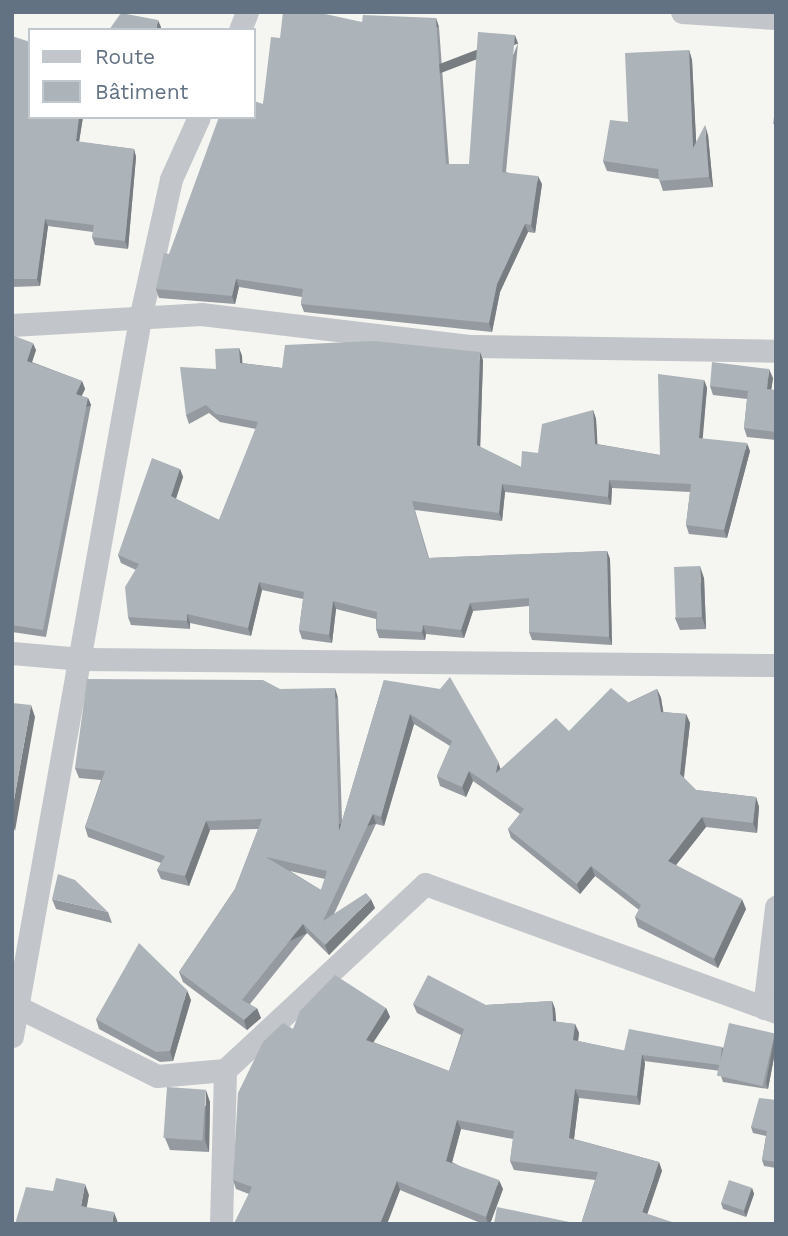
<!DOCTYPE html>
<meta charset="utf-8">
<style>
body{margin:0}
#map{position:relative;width:788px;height:1236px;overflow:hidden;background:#f5f5f1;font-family:"Work Sans",sans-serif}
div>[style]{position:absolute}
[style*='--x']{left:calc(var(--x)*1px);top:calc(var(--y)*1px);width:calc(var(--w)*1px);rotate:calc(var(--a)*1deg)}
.street>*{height:23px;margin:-11.5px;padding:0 11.5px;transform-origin:11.5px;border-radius:11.5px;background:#c2c5c9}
.wall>*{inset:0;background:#949a9f}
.shaded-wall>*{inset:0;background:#787d82;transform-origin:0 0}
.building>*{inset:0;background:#acb3b9;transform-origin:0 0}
span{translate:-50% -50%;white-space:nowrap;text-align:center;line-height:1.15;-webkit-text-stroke:7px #fff;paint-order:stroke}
.frame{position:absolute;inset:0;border:14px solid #627283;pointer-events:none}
.legend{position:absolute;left:28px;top:28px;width:228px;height:91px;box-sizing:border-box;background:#fff;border:2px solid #c0c7cd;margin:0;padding:9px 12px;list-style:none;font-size:21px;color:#627283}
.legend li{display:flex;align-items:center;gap:14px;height:35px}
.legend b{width:35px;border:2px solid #c0c7cd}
</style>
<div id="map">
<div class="street">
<i style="--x:682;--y:12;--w:94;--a:3.7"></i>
<i style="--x:240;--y:30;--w:19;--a:-69"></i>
<i style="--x:12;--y:325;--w:189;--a:-3.3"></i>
<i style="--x:201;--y:314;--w:272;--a:6.8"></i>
<i style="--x:471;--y:346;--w:305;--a:0.9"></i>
<i style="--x:12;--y:653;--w:70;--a:4.9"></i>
<i style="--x:82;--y:659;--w:694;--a:0.5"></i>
<i style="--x:18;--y:1007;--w:155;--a:26.4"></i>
<i style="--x:157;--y:1076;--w:68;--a:-5"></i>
<i style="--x:764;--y:1008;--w:102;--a:-83.2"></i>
<i style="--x:12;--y:1036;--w:728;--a:-79.88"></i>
<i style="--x:140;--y:319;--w:143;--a:-77.5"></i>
<i style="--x:171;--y:179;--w:68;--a:-65.7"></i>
<i style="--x:221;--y:1224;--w:154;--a:-88.5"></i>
<i style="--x:225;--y:1070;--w:273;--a:-42.9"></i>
<i style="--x:425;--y:884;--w:374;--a:20"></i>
</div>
<div class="wall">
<i style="clip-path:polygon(436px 18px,439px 27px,449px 164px,469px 164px,518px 43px,506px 172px,542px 184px,535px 233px,528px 232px,500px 292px,492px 332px,304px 312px,301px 304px,302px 297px,239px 287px,235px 304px,159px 298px,156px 289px,169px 254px,263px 104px,280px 38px,362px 22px)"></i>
<i style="clip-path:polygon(12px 36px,30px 117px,83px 117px,79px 142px,134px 149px,136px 157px,128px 249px,95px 245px,92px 237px,93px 232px,48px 226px,40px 286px,12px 287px)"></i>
<i style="clip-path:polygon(689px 50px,692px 60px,696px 142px,708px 135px,713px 187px,663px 191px,659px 179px,607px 171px,603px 161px,628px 122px)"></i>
<i style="clip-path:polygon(12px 335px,36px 350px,32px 362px,82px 381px,85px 389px,81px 396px,88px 398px,91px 405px,46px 637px,12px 632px)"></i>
<i style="clip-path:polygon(239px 348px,242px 356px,242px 363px,282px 368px,483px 360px,480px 447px,521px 467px,593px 410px,596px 419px,597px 444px,660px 455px,704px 380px,707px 388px,702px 439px,750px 451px,727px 538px,689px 534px,686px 525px,690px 492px,612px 488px,611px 505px,505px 492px,502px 521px,415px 510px,429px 558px,607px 551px,610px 559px,612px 645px,532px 640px,529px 632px,529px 606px,473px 611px,464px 638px,426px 634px,425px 640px,379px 638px,376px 629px,376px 619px,336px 609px,332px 643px,302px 639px,299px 630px,303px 599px,262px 590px,251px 636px,190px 623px,190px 629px,131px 625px,128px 617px,136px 570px,121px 563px,118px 555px,180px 469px,183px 477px,176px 499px,219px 520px,256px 429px,220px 422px,209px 413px,189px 424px,186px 415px,216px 369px)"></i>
<i style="clip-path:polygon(773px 378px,771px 390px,776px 390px,776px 440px,747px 437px,744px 428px,747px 399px,713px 395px,710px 386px)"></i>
<i style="clip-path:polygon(704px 578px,706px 629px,680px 630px,675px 618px)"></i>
<i style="clip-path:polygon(evenodd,384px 680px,501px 769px,569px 731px,657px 689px,661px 698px,663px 712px,686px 714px,690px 723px,684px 778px,696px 790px,756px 797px,759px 807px,757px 833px,706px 827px,676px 865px,746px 909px,718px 968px,638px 927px,635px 917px,639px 910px,595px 876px,580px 894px,511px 838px,508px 829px,520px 814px,473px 781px,466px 797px,440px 786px,437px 776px,450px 746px,414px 724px,384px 826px,376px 824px,334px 914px,375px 908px,329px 955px,307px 933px,250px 1004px,261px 1018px,247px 1030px,183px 982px,179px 972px,235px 889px,258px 829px,210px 830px,189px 886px,161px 879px,157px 870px,161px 863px,88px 837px,85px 827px,101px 780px,79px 778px,75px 768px,280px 689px,338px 698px,342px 821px,384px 680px,290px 871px,325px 879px,321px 890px,290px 871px)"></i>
<i style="clip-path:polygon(52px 899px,108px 912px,112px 923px,56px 909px)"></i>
<i style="clip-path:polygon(191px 1000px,173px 1061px,160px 1062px,99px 1029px,96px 1019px)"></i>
<i style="clip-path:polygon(552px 1001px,555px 1009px,556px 1022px,575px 1024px,579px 1033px,578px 1041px,624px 1051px,722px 1047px,724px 1052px,775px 1034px,776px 1047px,768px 1089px,723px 1082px,721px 1076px,721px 1071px,644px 1061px,645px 1063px,640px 1105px,579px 1098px,574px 1139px,659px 1162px,662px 1171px,581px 1224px,595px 1180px,514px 1170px,510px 1161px,513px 1139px,461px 1129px,452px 1162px,503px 1189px,490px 1224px,483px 1224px,400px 1190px,387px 1224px,234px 1224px,249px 1194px,236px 1189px,233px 1180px,293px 1029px,386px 1008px,390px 1017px,373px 1042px,449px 1071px,461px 1035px,417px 1013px,413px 1004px,486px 1005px)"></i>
<i style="clip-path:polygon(776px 1100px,776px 1168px,764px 1166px,762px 1160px,766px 1136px,753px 1133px,751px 1127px)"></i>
<i style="clip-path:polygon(210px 1102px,209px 1152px,170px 1150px,165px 1138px)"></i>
<i style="clip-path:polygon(752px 1188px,754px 1194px,746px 1217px,723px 1209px,721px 1203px)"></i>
</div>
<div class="shaded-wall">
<i style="left:436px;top:18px;width:9px;height:146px;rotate:72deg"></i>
<i style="clip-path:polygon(158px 20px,161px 27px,161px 30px,156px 30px)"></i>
<i style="left:515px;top:35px;width:9px;height:138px;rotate:69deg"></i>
<i style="clip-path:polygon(689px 50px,692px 60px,697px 158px,693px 148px)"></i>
<i style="clip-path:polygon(79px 117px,83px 117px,78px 148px,76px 141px)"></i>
<i style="clip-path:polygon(705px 125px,708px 135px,713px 187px,709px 177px)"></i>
<i style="clip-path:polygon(134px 149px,136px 157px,128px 249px,125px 241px)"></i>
<i style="clip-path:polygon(538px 176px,542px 184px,535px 233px,531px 225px)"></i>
<i style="clip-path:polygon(45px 219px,48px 226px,40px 286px,37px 279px)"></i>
<i style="clip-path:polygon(525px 224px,528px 232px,500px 292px,492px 332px,489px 323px,497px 284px)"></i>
<i style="clip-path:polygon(236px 279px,239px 287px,235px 304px,232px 296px)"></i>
<i style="clip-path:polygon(33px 343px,36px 350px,30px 368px,27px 361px)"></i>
<i style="clip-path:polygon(239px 348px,242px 356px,243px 371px,240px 363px)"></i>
<i style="clip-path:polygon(480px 352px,483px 360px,480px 453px,477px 445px)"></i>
<i style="clip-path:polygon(769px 369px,773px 378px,770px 398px,767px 389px)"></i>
<i style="clip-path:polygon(704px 380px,707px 388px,702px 447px,699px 438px)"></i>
<i style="clip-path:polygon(82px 381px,85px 389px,79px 402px,76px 394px)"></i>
<i style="left:88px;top:398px;width:8px;height:236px;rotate:67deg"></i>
<i style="clip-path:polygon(593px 410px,596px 419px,598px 452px,595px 444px)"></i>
<i style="clip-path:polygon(747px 443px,750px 451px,727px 538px,724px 530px)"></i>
<i style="clip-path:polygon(180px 469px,183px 477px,174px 504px,171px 496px)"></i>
<i style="clip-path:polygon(609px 480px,612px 488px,611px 505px,608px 497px)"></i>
<i style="clip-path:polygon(502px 484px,505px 492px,502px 521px,499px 513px)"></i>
<i style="clip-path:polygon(607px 551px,610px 559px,612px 645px,609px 637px)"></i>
<i style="clip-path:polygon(700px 566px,704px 578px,706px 629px,702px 617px)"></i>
<i style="clip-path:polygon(259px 582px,262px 590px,251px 636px,248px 628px)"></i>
<i style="clip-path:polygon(333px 601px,336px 609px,332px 643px,329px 635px)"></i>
<i style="clip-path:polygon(470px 603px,473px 611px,464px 638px,461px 630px)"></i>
<i style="clip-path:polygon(187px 614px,190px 623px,190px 629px,187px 621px)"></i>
<i style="clip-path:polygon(423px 625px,426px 634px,425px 640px,422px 632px)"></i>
<i style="left:335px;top:688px;width:10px;height:143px;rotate:73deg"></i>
<i style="clip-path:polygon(657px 689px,661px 698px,665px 721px,661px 712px)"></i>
<i style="clip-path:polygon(31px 705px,35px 717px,15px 831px,12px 823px,12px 811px)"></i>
<i style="clip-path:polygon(410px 714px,414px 724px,384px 826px,381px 817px)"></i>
<i style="clip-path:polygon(686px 714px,690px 723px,683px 783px,680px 774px)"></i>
<i style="clip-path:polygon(498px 761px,501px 771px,496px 773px)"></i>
<i style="clip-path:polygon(469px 771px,473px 781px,466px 797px,462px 787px)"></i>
<i style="clip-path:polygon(756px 797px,759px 807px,757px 833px,753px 823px)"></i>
<i style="left:373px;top:814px;width:10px;height:118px;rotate:73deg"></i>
<i style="clip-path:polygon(702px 817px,706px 827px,672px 870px,668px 861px)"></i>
<i style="clip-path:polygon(206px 821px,210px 830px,189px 886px,185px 876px)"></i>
<i style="clip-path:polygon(591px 866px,595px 876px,580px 894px,577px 884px)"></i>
<i style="clip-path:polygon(371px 899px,375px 908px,329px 955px,325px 945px)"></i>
<i style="clip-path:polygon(742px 899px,746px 909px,718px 968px,714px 959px)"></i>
<i style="left:303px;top:924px;width:10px;height:97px;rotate:66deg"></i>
<i style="clip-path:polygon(187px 990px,191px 1000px,173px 1061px,170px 1051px)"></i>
<i style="clip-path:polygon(552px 1001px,555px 1009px,557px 1030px,553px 1021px)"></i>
<i style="clip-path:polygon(257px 1008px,261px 1018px,247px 1030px,244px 1020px)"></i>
<i style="clip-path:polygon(386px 1008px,390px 1017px,369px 1049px,366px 1040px)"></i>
<i style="clip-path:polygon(575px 1024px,579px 1033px,577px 1049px,573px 1040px)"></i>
<i style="clip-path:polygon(775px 1034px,776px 1047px,768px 1089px,766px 1083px)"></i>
<i style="clip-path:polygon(722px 1047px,725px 1053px,722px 1071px,720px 1065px)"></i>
<i style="clip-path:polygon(642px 1054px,645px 1063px,640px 1105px,637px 1096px)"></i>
<i style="clip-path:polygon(575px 1089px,579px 1098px,573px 1147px,569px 1138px)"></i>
<i style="clip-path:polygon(206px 1090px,210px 1102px,209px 1152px,205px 1140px)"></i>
<i style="clip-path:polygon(457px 1120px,461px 1129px,450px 1170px,446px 1161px)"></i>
<i style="clip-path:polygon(659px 1162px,662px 1171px,645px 1221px,642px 1212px)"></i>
<i style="clip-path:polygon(499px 1180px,503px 1189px,490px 1224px,488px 1224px,486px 1217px)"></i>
<i style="clip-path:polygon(397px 1181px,400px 1190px,387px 1224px,380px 1224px)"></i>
<i style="clip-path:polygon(85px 1184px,89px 1195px,85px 1217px,81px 1206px)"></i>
<i style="clip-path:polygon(752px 1188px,754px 1194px,746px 1217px,744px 1211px)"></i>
<i style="clip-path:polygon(114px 1212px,118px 1223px,118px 1224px,112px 1224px)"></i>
</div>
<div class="building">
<i style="clip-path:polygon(283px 12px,316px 12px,362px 22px,363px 15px,436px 18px,446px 164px,469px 164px,478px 32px,515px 35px,502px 172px,538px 176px,531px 225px,525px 224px,497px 284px,489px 323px,301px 304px,303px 289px,236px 279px,232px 296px,156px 289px,164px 253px,169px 254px,219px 117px,254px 117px,254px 101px,263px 104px,271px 37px,280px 38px)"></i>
<i style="clip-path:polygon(121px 13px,158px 20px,156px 30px,109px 30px)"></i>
<i style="clip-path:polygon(12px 36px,30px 42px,30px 117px,79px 117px,76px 141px,134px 149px,125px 241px,92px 237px,94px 225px,45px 219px,37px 279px,12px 279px)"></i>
<i style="clip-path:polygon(689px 50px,693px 148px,705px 125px,709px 177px,659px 181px,658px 169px,603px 161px,610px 120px,628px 122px,625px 53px)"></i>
<i style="clip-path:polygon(776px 102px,776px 124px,773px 124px)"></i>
<i style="clip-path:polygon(12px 335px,33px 343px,27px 361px,82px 381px,76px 394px,88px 398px,43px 630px,12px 625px)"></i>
<i style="clip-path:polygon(374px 341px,480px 352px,477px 445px,521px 467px,522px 451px,538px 453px,542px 424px,593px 410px,595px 444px,660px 455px,658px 374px,704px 380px,699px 438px,747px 443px,724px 530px,686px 525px,691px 484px,609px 480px,608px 497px,502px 484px,499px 513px,412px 501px,428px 558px,607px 551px,609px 637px,529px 632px,529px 598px,470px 603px,461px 630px,423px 625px,422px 632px,376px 629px,377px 612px,333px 601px,329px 635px,299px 630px,304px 592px,259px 582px,248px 628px,187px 614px,187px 621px,128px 617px,125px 587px,139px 564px,118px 555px,152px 458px,180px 469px,171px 496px,219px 520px,258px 422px,216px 414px,206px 405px,186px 415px,180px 367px,216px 369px,215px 349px,239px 348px,240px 363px,282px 368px,285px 345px)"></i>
<i style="clip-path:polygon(712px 362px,769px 369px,767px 389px,776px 390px,776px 432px,744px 428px,748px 391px,710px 386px)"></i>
<i style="left:700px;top:566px;width:51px;height:26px;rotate:88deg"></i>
<i style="clip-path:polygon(evenodd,450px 677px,498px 761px,496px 773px,556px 718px,569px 731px,611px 688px,629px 703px,657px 689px,661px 712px,686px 714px,680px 774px,696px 790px,756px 797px,753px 823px,702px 817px,668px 861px,742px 899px,714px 959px,635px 917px,641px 905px,591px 866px,577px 884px,508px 829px,524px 809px,469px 771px,462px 787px,437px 776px,452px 741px,410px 714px,381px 817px,373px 814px,323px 921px,366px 893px,371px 899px,325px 945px,303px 924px,242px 1000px,257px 1008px,244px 1020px,179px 972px,235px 889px,262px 819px,206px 821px,185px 876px,157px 870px,165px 856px,85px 827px,105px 771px,75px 768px,87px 679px,263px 680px,280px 689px,335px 688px,339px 831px,384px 680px,440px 689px,450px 677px,266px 857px,327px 871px,321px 890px,266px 857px)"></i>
<i style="clip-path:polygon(12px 703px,31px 705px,12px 811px)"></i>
<i style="clip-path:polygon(58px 874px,75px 880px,108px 912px,52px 899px)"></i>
<i style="clip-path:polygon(139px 943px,187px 990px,170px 1051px,156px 1052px,96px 1019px)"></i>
<i style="clip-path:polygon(335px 975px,386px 1008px,366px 1040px,449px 1071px,464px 1029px,413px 1004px,428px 975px,486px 1005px,552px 1001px,553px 1021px,575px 1024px,573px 1040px,642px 1054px,637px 1096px,575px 1089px,569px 1138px,659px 1162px,642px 1212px,678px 1224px,581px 1224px,598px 1172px,510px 1161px,514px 1131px,457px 1120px,446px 1161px,499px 1180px,486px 1217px,397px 1181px,380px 1224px,234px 1224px,252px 1187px,233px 1180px,238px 1093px,263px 1042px,283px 1023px,293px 1029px,300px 1011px)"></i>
<i style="left:729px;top:1023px;width:47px;height:54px;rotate:13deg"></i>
<i style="clip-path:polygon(629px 1029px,722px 1047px,720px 1065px,642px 1055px,642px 1054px,624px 1051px)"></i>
<i style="left:167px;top:1087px;width:39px;height:51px;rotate:4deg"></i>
<i style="clip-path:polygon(759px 1098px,776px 1100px,776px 1162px,762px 1160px,767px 1131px,751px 1127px)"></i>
<i style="clip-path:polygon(56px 1178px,85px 1184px,81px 1206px,114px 1212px,112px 1224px,15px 1224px,26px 1187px,53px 1191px)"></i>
<i style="left:729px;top:1180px;width:24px;height:24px;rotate:19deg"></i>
<i style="clip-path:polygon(497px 1207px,579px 1224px,494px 1224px)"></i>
</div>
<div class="frame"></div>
<ul class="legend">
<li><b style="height:9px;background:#c2c5c9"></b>Route</li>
<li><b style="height:19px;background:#acb3b9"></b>Bâtiment</li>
</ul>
</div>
